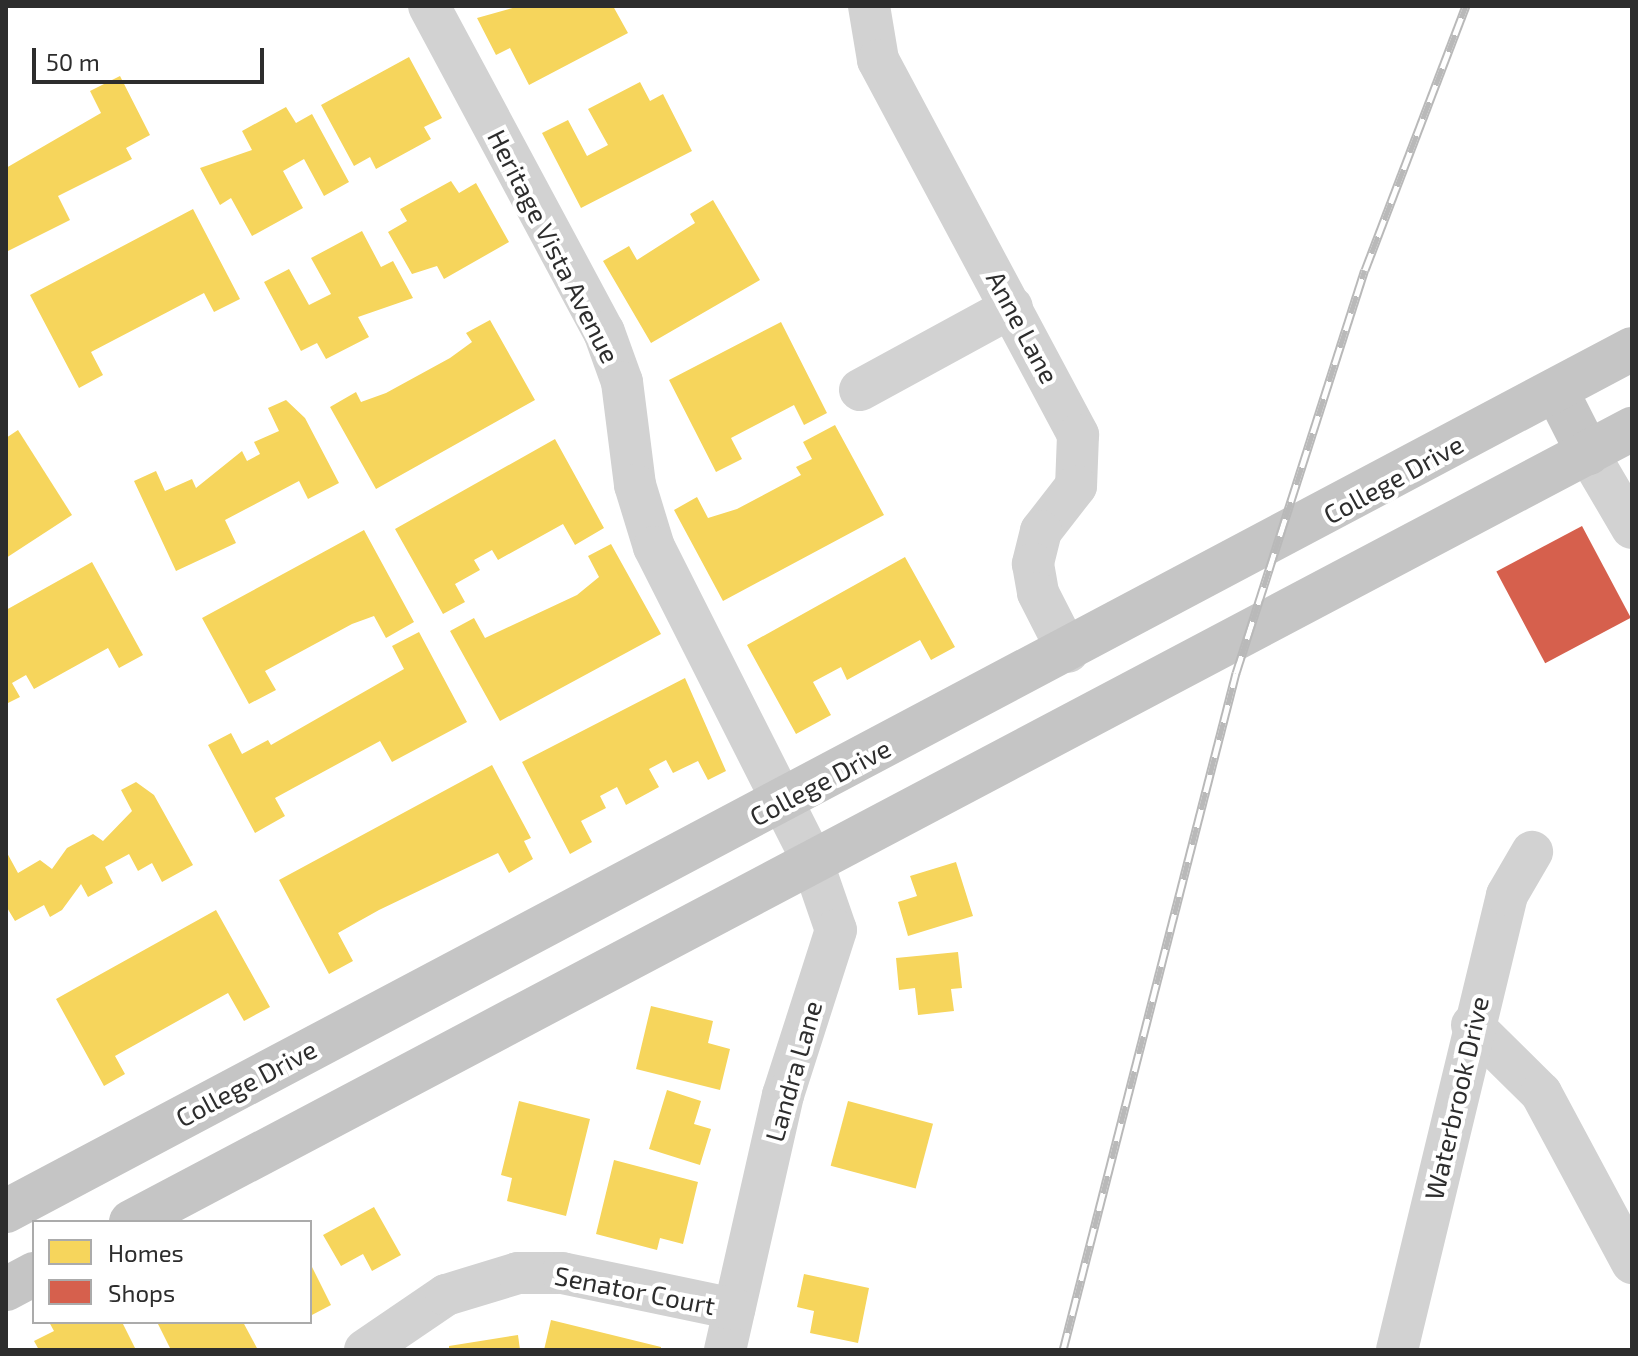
<!DOCTYPE html>
<style>
body{margin:0}
#map{position:relative;width:1638px;height:1356px;overflow:hidden;background:#fff;font-family:"Exo 2",sans-serif}
div>[style]{position:absolute}
[style*='--x']{left:calc(var(--x)*1px);top:calc(var(--y)*1px);width:calc(var(--w)*1px);rotate:calc(var(--a)*1deg)}
.homes>*{inset:0;background:#f6d55c;transform-origin:0 0}
.shops>*{inset:0;background:#d6604d;transform-origin:0 0}
.minor>*{height:42px;margin:-21px;padding:0 21px;transform-origin:21px;border-radius:21px;background:#d2d2d2}
.major>*{height:44px;margin:-22px;padding:0 22px;transform-origin:22px;border-radius:22px;background:#c5c5c5}
.rail>*{height:9px;margin-top:-4.5px;transform-origin:0;background:repeating-linear-gradient(90deg,#fff 0 18px,#b9b9b9 0 36px);box-sizing:border-box;border-block:2px solid #b9b9b9}
span{translate:-50% -50%;white-space:nowrap;text-align:center;line-height:1.15;-webkit-text-stroke:8px #fff;paint-order:stroke}
.street-label{font-size:26px;color:#2d2d2d}
.frame{position:absolute;inset:0;border:8px solid #2d2d2d;pointer-events:none}
.legend{position:absolute;left:32px;top:1220px;width:280px;height:104px;box-sizing:border-box;background:#fff;border:2px solid #ababab;margin:0;padding:10px 14px;list-style:none;font-size:24px;color:#2d2d2d}
.legend li{display:flex;align-items:center;gap:16px;height:40px}
.legend b{width:40px;border:2px solid #ababab}
.scale{position:absolute;left:32px;top:48px;width:232px;height:36px;box-sizing:border-box;border:4px solid #2d2d2d;border-top:0;padding-left:10px;font-size:24px;line-height:28px;white-space:nowrap;color:#2d2d2d;-webkit-text-stroke:6px #fff;paint-order:stroke}
</style>
<div id="map">
<div class="homes">
<i style="clip-path:polygon(520px 6px,613px 6px,628px 33px,529px 85px,510px 48px,496px 55px,477px 18px)"></i>
<i style="clip-path:polygon(409px 57px,442px 118px,424px 127px,431px 139px,376px 169px,370px 157px,354px 166px,321px 105px)"></i>
<i style="clip-path:polygon(120px 76px,150px 135px,126px 148px,132px 159px,58px 196px,70px 220px,6px 252px,6px 168px,101px 113px,90px 91px)"></i>
<i style="clip-path:polygon(640px 82px,650px 101px,663px 94px,692px 151px,581px 208px,542px 133px,568px 120px,587px 156px,608px 145px,588px 109px)"></i>
<i style="clip-path:polygon(286px 107px,296px 123px,312px 114px,349px 182px,324px 196px,304px 159px,283px 171px,303px 208px,252px 236px,231px 198px,220px 205px,200px 168px,252px 150px,242px 131px)"></i>
<i style="clip-path:polygon(451px 181px,459px 193px,476px 183px,509px 242px,444px 279px,437px 266px,412px 274px,388px 232px,407px 221px,400px 209px)"></i>
<i style="clip-path:polygon(713px 200px,760px 280px,651px 343px,603px 261px,629px 246px,637px 260px,695px 223px,690px 214px)"></i>
<i style="clip-path:polygon(193px 209px,240px 299px,214px 312px,204px 293px,91px 352px,103px 375px,79px 388px,30px 295px)"></i>
<i style="clip-path:polygon(362px 231px,381px 267px,393px 261px,413px 298px,358px 317px,369px 337px,326px 359px,317px 343px,301px 351px,264px 282px,289px 269px,309px 305px,331px 294px,311px 258px)"></i>
<i style="clip-path:polygon(490px 320px,535px 400px,376px 489px,330px 407px,356px 392px,361px 402px,386px 393px,450px 358px,472px 342px,466px 333px)"></i>
<i style="clip-path:polygon(781px 322px,827px 413px,804px 425px,794px 405px,731px 438px,742px 459px,716px 472px,669px 380px)"></i>
<i style="clip-path:polygon(286px 400px,305px 418px,339px 483px,308px 499px,299px 481px,225px 520px,236px 543px,176px 571px,134px 481px,156px 471px,165px 491px,192px 479px,196px 488px,242px 451px,247px 461px,260px 454px,254px 442px,279px 431px,268px 408px)"></i>
<i style="clip-path:polygon(835px 425px,884px 515px,723px 601px,674px 510px,697px 497px,708px 518px,737px 509px,801px 475px,796px 467px,812px 459px,803px 442px)"></i>
<i style="clip-path:polygon(18px 430px,72px 515px,6px 558px,6px 438px)"></i>
<i style="clip-path:polygon(555px 439px,604px 528px,575px 545px,563px 524px,498px 560px,492px 550px,474px 560px,480px 570px,455px 584px,465px 602px,443px 614px,395px 529px)"></i>
<i style="clip-path:polygon(364px 530px,414px 622px,386px 638px,374px 616px,352px 624px,265px 671px,276px 690px,249px 704px,202px 618px)"></i>
<i style="clip-path:polygon(611px 544px,661px 634px,500px 721px,450px 631px,474px 618px,485px 638px,577px 595px,599px 577px,588px 556px)"></i>
<i style="clip-path:polygon(905px 557px,955px 647px,931px 660px,920px 640px,847px 680px,841px 667px,813px 682px,831px 715px,796px 734px,747px 645px)"></i>
<i style="clip-path:polygon(92px 562px,143px 655px,119px 668px,108px 648px,34px 689px,26px 675px,12px 683px,20px 697px,6px 704px,6px 610px)"></i>
<i style="clip-path:polygon(419px 632px,467px 722px,392px 762px,380px 741px,275px 798px,285px 816px,255px 833px,208px 745px,231px 733px,242px 754px,268px 740px,271px 745px,404px 669px,392px 646px)"></i>
<i style="clip-path:polygon(685px 678px,726px 771px,708px 780px,698px 761px,673px 773px,666px 760px,649px 769px,659px 787px,626px 805px,617px 787px,600px 796px,606px 808px,581px 821px,592px 842px,570px 854px,522px 762px)"></i>
<i style="clip-path:polygon(492px 765px,531px 838px,524px 841px,533px 859px,509px 873px,498px 853px,379px 910px,338px 933px,353px 961px,329px 974px,279px 880px)"></i>
<i style="clip-path:polygon(136px 782px,154px 795px,193px 865px,162px 882px,152px 863px,138px 871px,129px 854px,105px 867px,113px 883px,88px 897px,81px 884px,62px 910px,50px 917px,44px 905px,15px 921px,6px 906px,6px 851px,18px 873px,40px 860px,52px 869px,67px 848px,93px 834px,103px 841px,132px 811px,121px 790px)"></i>
<i style="clip-path:polygon(956px 862px,973px 916px,908px 936px,898px 902px,917px 896px,910px 876px)"></i>
<i style="clip-path:polygon(216px 910px,270px 1007px,244px 1021px,228px 993px,115px 1056px,125px 1074px,104px 1086px,56px 999px)"></i>
<i style="clip-path:polygon(958px 952px,962px 988px,951px 989px,954px 1011px,918px 1015px,915px 988px,899px 990px,896px 958px)"></i>
<i style="clip-path:polygon(651px 1006px,713px 1021px,708px 1043px,730px 1049px,720px 1090px,636px 1069px)"></i>
<i style="clip-path:polygon(667px 1090px,701px 1101px,694px 1124px,711px 1129px,700px 1165px,649px 1149px)"></i>
<i style="clip-path:polygon(519px 1101px,590px 1119px,566px 1216px,507px 1201px,512px 1178px,501px 1175px)"></i>
<i style="left:848px;top:1101px;width:88px;height:67px;rotate:15deg"></i>
<i style="clip-path:polygon(614px 1160px,698px 1182px,683px 1244px,660px 1238px,657px 1250px,596px 1234px)"></i>
<i style="clip-path:polygon(374px 1207px,401px 1255px,372px 1271px,363px 1254px,341px 1266px,323px 1235px)"></i>
<i style="clip-path:polygon(310px 1263px,331px 1305px,310px 1316px)"></i>
<i style="clip-path:polygon(804px 1274px,869px 1288px,858px 1343px,810px 1333px,814px 1311px,797px 1307px)"></i>
<i style="clip-path:polygon(551px 1320px,661px 1347px,661px 1350px,544px 1350px)"></i>
<i style="clip-path:polygon(49px 1322px,122px 1322px,136px 1350px,39px 1350px,34px 1341px,54px 1331px)"></i>
<i style="clip-path:polygon(157px 1322px,243px 1322px,258px 1350px,171px 1350px)"></i>
<i style="clip-path:polygon(518px 1335px,520px 1350px,449px 1350px,449px 1346px)"></i>
</div>
<div class="shops">
<i style="left:1582px;top:526px;width:104px;height:97px;rotate:62deg"></i>
</div>
<div class="minor">
<i style="--x:429;--y:6;--w:370;--a:61.8"></i>
<i style="--x:604;--y:332;--w:53;--a:70.2"></i>
<i style="--x:622;--y:382;--w:104;--a:82.8"></i>
<i style="--x:635;--y:485;--w:65;--a:73"></i>
<i style="--x:654;--y:547;--w:348;--a:63.2"></i>
<i style="--x:811;--y:858;--w:76;--a:70.9"></i>
<i style="--x:836;--y:930;--w:173;--a:107.8"></i>
<i style="--x:783;--y:1095;--w:262;--a:102.8"></i>
<i style="--x:869;--y:6;--w:55;--a:80.5"></i>
<i style="--x:878;--y:60;--w:425;--a:61.9"></i>
<i style="--x:1078;--y:435;--w:51;--a:92.2"></i>
<i style="--x:1076;--y:486;--w:57;--a:127.9"></i>
<i style="--x:1041;--y:531;--w:34;--a:104"></i>
<i style="--x:1033;--y:564;--w:29;--a:80"></i>
<i style="--x:1038;--y:593;--w:66;--a:63"></i>
<i style="--x:860;--y:390;--w:173;--a:-28.6"></i>
<i style="--x:1588;--y:453;--w:87;--a:59.6"></i>
<i style="--x:1472;--y:1025;--w:97;--a:44.6"></i>
<i style="--x:1541;--y:1093;--w:193;--a:61.8"></i>
<i style="--x:365;--y:1350;--w:98;--a:-34.2"></i>
<i style="--x:446;--y:1295;--w:75;--a:-17"></i>
<i style="--x:518;--y:1273;--w:44;--a:0"></i>
<i style="--x:562;--y:1273;--w:176;--a:11.8"></i>
<i style="--x:1397;--y:1350;--w:468;--a:-76.4"></i>
<i style="--x:1507;--y:895;--w:50;--a:-59.8"></i>
</div>
<div class="major">
<i style="--x:1556;--y:390;--w:71;--a:63.1"></i>
<i style="--x:6;--y:1211;--w:1840;--a:-27.93"></i>
<i style="--x:131;--y:1222;--w:1698;--a:-27.85"></i>
<i style="--x:6;--y:1289;--w:32;--a:-28"></i>
</div>
<div class="rail">
<i style="--x:1063;--y:1350;--w:699;--a:-75.67"></i>
<i style="--x:1236;--y:673;--w:423;--a:-72.3"></i>
<i style="--x:1365;--y:270;--w:283;--a:-69.1"></i>
</div>
<div class="street-label">
<span style="left:554px;top:246px;rotate:63deg">Heritage Vista Avenue</span>
<span style="left:1023px;top:327px;rotate:62deg">Anne Lane</span>
<span style="left:1393px;top:479px;rotate:-29deg">College Drive</span>
<span style="left:820px;top:782px;rotate:-28deg">College Drive</span>
<span style="left:793px;top:1071px;rotate:-74deg">Landra Lane</span>
<span style="left:246px;top:1083px;rotate:-28deg">College Drive</span>
<span style="left:1456px;top:1098px;rotate:-77deg">Waterbrook Drive</span>
<span style="left:635px;top:1290px;rotate:11deg">Senator Court</span>
</div>
<div class="frame"></div>
<ul class="legend">
<li><b style="height:22px;background:#f6d55c"></b>Homes</li>
<li><b style="height:22px;background:#d6604d"></b>Shops</li>
</ul>
<div class="scale">50 m</div>
</div>
